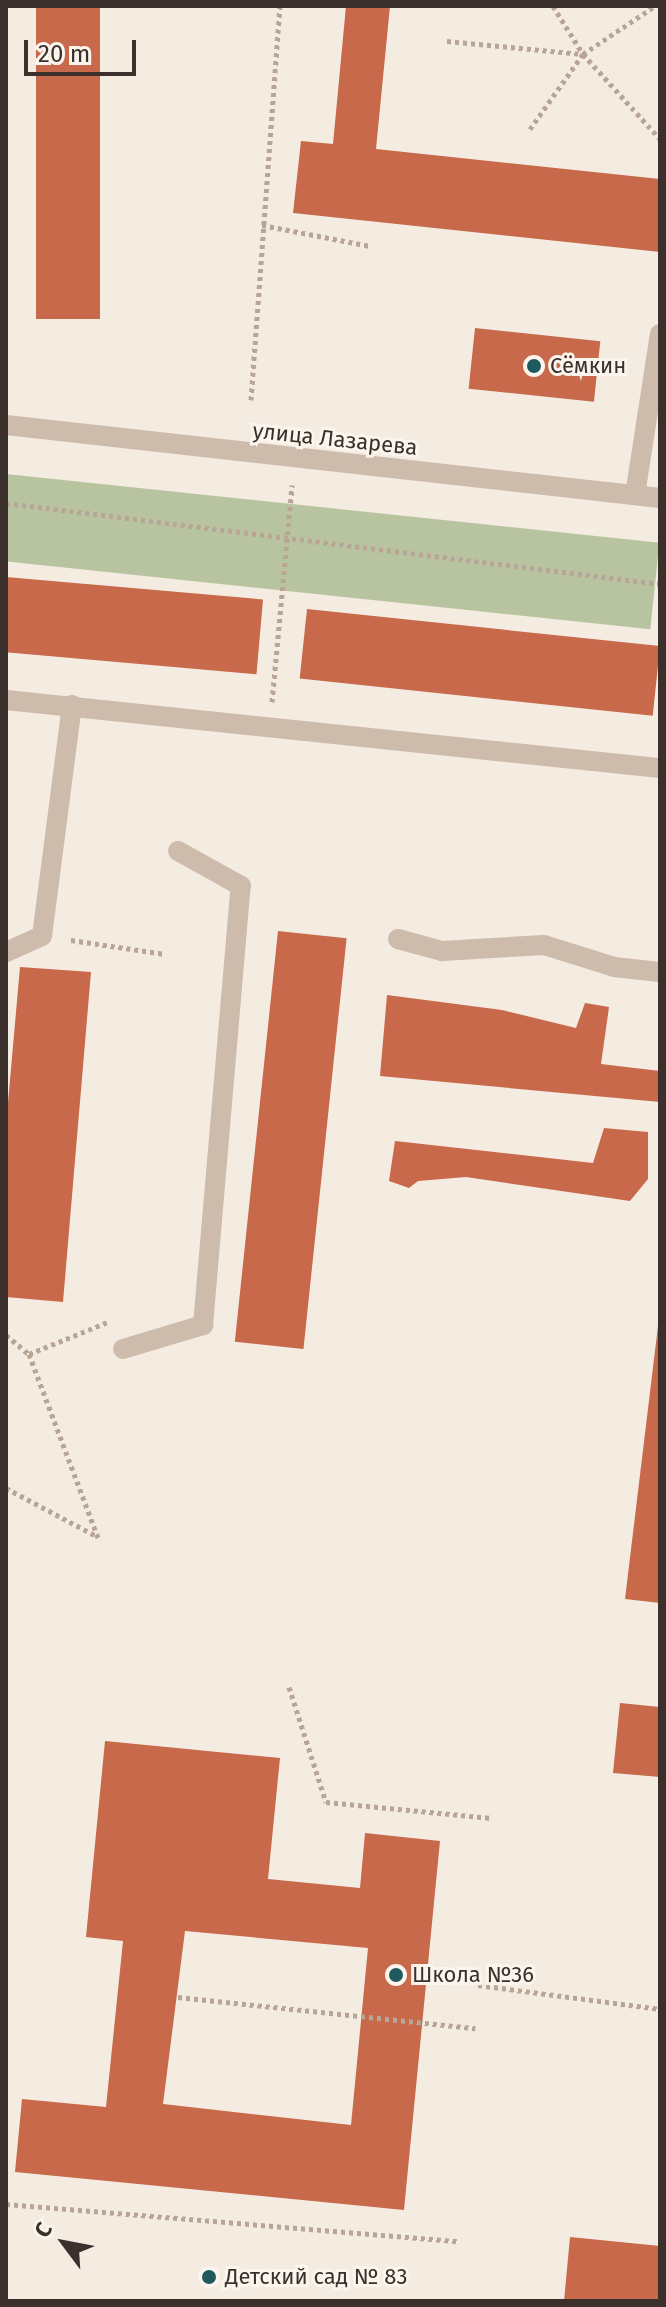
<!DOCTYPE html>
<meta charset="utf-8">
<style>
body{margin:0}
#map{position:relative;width:666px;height:2307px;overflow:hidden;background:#f4ebe1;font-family:"Fira Sans",sans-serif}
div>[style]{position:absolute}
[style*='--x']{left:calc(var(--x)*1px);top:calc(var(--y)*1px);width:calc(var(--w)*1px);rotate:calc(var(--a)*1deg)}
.green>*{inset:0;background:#b8c4a0;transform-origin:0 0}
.building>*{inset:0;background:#c8694b;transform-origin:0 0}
.path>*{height:5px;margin-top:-2.5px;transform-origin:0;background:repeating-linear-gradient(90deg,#b9a596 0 4px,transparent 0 8px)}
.minor>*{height:20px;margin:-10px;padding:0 10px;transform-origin:10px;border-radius:10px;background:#cdbbac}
.dots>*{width:22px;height:22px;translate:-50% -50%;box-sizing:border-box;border:4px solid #fbf5ee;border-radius:50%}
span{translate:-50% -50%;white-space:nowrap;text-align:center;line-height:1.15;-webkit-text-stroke:6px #fbf5ee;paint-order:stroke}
.poi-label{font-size:22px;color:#3b302b}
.left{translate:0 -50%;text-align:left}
.street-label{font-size:22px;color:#3b302b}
.frame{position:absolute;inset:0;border:8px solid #3b302b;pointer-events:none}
.north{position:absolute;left:24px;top:2203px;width:80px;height:80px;-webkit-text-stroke:6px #fbf5ee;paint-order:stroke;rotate:302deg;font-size:22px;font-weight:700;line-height:32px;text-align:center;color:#3b302b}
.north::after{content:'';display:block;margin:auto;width:28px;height:36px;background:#3b302b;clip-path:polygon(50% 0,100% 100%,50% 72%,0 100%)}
.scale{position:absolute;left:24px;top:40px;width:112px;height:36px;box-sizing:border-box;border:4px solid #3b302b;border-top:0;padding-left:10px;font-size:24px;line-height:28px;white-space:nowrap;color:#3b302b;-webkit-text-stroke:6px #fbf5ee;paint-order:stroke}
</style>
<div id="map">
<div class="green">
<i style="left:6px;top:474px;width:657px;height:87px;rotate:6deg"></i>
</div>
<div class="building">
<i style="left:36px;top:6px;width:64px;height:313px"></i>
<i style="clip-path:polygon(346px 6px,390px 6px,376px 149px,660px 179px,660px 252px,293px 213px,301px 141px,333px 144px)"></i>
<i style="left:475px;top:328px;width:126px;height:61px;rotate:6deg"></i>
<i style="left:6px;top:577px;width:258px;height:75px;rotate:5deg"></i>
<i style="left:307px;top:609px;width:355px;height:70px;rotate:6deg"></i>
<i style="left:278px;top:931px;width:69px;height:413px;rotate:6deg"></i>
<i style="clip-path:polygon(20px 967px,91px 972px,63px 1302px,6px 1297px,6px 1125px)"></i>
<i style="clip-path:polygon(387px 995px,502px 1010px,576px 1028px,585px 1003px,609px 1007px,601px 1064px,660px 1071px,660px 1102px,380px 1076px)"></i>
<i style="clip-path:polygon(604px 1128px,648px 1132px,648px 1179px,630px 1201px,466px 1177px,418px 1181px,409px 1188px,389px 1181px,395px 1141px,593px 1163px)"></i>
<i style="clip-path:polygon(658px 1326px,660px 1326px,660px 1603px,625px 1599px)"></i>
<i style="clip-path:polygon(620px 1703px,660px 1707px,660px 1777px,613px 1773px)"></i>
<i style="clip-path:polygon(evenodd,105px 1741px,280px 1758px,268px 1879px,360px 1888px,365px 1833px,440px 1841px,404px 2210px,15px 2172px,22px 2099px,106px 2107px,123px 1941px,86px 1937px,105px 1741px,185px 1931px,368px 1948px,351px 2125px,163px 2104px,185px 1931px)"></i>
<i style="clip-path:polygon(570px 2237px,660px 2246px,660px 2301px,564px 2301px)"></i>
</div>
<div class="path">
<i style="--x:553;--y:6;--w:57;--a:58"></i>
<i style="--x:583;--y:54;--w:115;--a:47.8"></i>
<i style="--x:447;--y:41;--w:137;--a:5.5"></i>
<i style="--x:583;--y:54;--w:92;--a:125.2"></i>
<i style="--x:583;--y:54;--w:87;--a:-33.7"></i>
<i style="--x:262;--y:225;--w:110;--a:11"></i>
<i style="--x:251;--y:400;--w:395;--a:-85.8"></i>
<i style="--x:6;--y:503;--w:659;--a:7.06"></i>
<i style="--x:272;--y:702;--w:218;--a:-84.7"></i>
<i style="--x:71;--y:940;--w:95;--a:8.5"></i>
<i style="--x:6;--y:1335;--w:30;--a:40"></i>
<i style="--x:29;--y:1354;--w:85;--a:-22.1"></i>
<i style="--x:29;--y:1354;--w:197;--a:69.4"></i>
<i style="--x:6;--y:1488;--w:104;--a:28"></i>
<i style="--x:289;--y:1687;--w:121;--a:72.2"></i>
<i style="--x:326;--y:1802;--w:166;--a:5.5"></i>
<i style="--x:478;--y:1985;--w:184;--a:7.5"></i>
<i style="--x:178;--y:1997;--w:299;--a:6"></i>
<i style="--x:6;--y:2204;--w:454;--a:4.7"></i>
</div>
<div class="minor">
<i style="--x:6;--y:425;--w:658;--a:6.37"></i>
<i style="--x:635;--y:495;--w:163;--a:-81.2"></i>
<i style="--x:6;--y:700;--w:658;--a:5.94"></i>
<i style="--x:398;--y:939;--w:46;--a:15.3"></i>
<i style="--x:442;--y:951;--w:102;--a:-3.4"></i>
<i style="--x:544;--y:945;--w:73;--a:17.4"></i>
<i style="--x:614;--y:967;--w:46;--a:6.2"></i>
<i style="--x:6;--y:952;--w:39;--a:-24"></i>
<i style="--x:42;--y:936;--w:233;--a:-82.6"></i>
<i style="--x:123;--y:1349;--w:84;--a:-16.7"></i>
<i style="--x:203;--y:1325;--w:441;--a:-85.1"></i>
<i style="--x:241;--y:886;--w:72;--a:-150.9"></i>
</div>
<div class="dots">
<i style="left:534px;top:366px;background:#1f5a5e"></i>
<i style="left:396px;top:1975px;background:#1f5a5e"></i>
<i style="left:209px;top:2277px;background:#1f5a5e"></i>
</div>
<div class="poi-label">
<span class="left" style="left:550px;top:366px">Сёмкин</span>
<span class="left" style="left:412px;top:1975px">Школа №36</span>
<span class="left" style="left:225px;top:2277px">Детский сад № 83</span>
</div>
<div class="street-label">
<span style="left:335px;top:439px;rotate:6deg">улица Лазарева</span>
</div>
<div class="frame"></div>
<div class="north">С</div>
<div class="scale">20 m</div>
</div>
